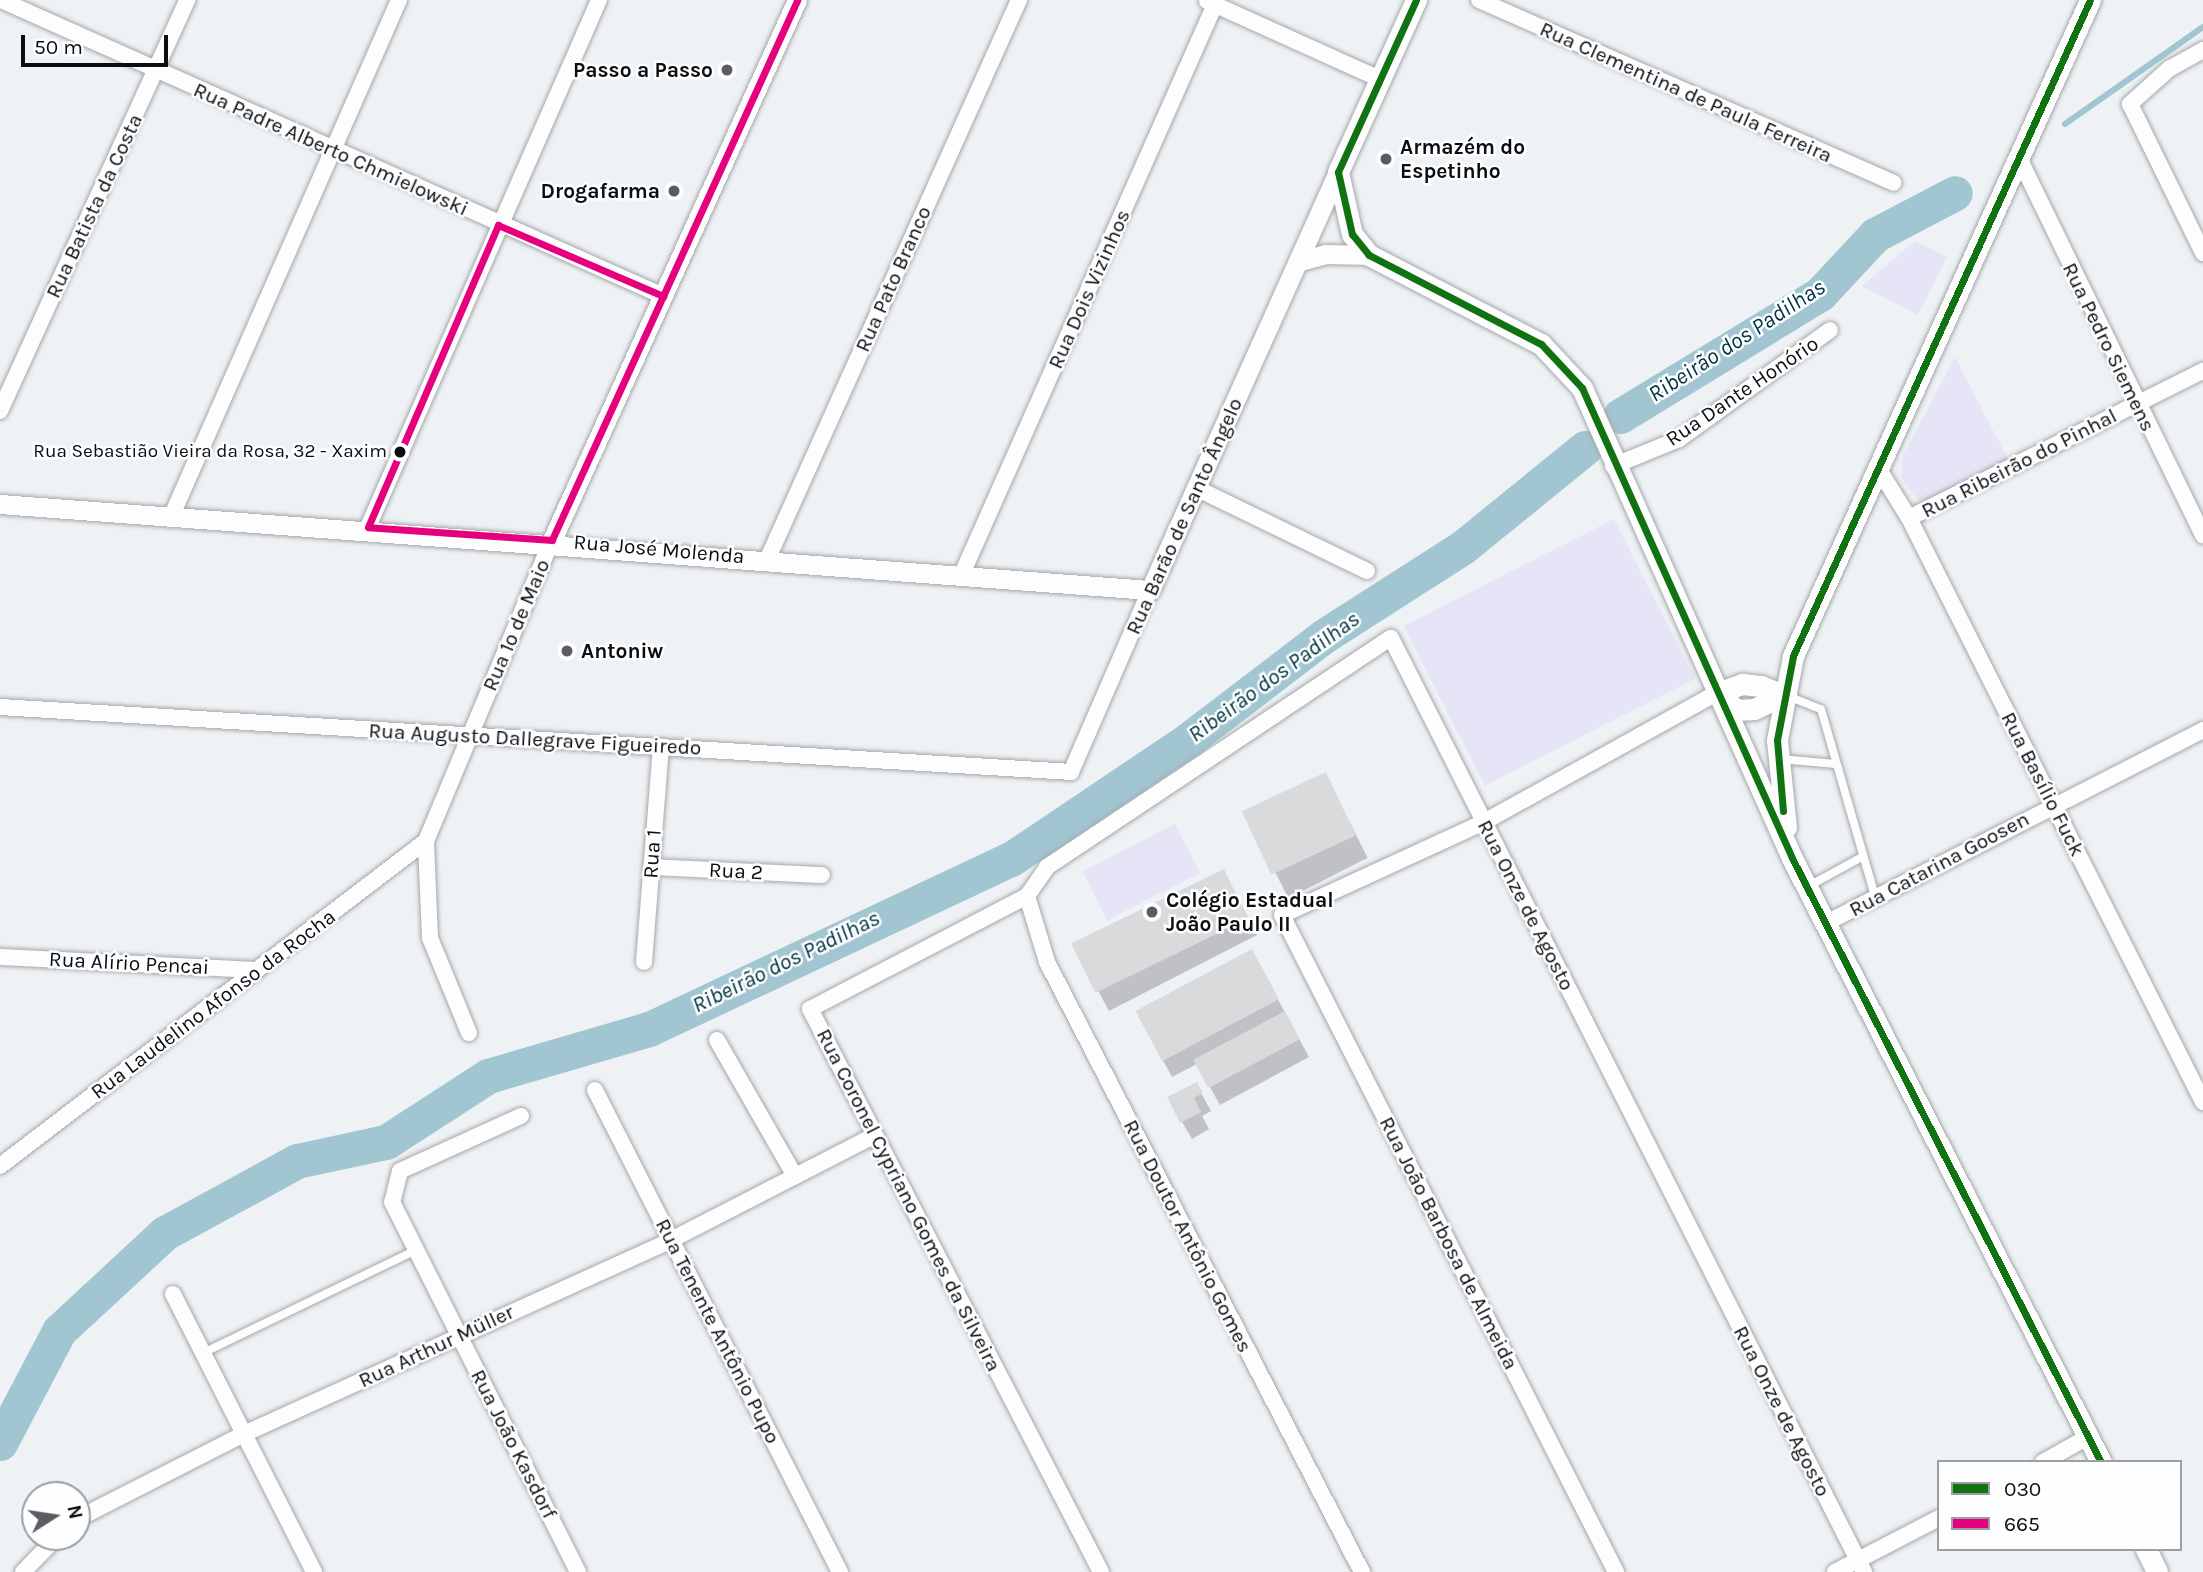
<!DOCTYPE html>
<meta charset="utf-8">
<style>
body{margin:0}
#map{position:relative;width:2203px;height:1572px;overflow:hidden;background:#eff2f5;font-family:Karla,sans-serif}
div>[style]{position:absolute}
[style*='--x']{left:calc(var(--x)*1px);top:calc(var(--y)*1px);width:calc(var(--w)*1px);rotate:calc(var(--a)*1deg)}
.green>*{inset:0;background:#e6e4f7;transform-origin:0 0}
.shadow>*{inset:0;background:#0003;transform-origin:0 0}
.stream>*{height:6px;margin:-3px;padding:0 3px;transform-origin:3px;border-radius:3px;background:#a1c6d1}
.river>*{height:35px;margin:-17.5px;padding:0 17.5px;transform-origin:17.5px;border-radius:17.5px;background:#a1c6d1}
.building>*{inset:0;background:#d8dadc;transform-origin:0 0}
.roads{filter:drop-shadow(0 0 2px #a5a7aa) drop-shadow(0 0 2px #a5a7aa)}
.service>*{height:8px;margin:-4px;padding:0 4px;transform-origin:4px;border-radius:4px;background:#fdfdfe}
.minor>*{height:16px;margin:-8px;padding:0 8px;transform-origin:8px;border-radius:8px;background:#fdfdfe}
.tertiary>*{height:19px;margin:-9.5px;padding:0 9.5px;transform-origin:9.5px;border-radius:9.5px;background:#fdfdfe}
.secondary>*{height:21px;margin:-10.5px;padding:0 10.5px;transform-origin:10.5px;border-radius:10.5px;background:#fdfdfe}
.bus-1>*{height:7px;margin:-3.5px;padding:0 3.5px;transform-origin:3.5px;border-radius:3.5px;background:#107210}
.bus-2>*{height:7px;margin:-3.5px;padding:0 3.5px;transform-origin:3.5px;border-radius:3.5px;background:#e5007d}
.dots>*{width:19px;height:19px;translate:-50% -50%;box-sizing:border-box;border:4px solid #fdfeff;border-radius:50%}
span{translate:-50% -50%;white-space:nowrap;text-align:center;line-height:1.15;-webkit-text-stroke:5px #fdfeff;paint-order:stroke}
.bus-label{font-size:19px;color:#0b0d0f}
.right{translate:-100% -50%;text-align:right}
.poi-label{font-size:21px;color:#0b0d0f;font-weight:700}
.left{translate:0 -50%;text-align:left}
.street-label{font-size:21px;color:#0b0d0f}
.water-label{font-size:23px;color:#00333d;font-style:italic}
.legend{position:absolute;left:1937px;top:1460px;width:245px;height:91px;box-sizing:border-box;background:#fdfeff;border:2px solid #9c9e9f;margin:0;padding:9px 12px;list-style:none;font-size:21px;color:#0b0d0f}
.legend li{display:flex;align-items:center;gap:14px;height:35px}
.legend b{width:35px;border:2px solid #9c9e9f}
.north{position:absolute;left:21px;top:1481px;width:70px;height:70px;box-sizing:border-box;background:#fdfeff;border:2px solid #9c9e9f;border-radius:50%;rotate:78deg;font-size:19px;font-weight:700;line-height:28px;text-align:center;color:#0b0d0f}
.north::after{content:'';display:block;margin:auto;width:24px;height:32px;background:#5b5d60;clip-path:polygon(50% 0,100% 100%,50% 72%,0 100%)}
.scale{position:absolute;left:21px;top:35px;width:147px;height:32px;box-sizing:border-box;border:4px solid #0b0d0f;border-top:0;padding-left:9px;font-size:21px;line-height:24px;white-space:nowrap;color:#0b0d0f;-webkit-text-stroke:5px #fdfeff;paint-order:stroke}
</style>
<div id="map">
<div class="green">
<i style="clip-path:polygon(1915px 241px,1947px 257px,1918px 315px,1862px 286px)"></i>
<i style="clip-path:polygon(1955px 357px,2008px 459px,1934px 500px,1917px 499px,1901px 478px,1903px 455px)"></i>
<i style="left:1614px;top:519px;width:179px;height:236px;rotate:63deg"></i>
<i style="left:1175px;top:824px;width:55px;height:104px;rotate:63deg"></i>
</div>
<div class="shadow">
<i style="left:1325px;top:774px;width:94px;height:89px;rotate:63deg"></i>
<i style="clip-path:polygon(1233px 888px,1257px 935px,1109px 1011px,1075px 948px)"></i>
<i style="clip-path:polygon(1261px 968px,1309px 1057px,1220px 1105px,1197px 1064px,1172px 1077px,1137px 1012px)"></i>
<i style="clip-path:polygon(1196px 1084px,1211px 1111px,1202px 1116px,1209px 1129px,1192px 1139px,1182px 1122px)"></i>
</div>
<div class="stream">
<i style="--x:2065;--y:124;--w:169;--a:-35.1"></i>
</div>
<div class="river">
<i style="--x:1620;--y:416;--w:234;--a:-31.4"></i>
<i style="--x:1820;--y:294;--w:81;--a:-47"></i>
<i style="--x:1875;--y:235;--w:90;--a:-27.7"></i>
<i style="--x:0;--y:1443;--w:127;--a:-62.2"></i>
<i style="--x:59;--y:1331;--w:144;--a:-42.8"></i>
<i style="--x:165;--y:1233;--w:150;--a:-28.6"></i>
<i style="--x:297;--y:1161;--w:91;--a:-12.1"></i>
<i style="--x:386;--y:1142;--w:121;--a:-32.9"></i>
<i style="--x:488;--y:1076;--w:168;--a:-16.3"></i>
<i style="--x:649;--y:1029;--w:400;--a:-25.2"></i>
<i style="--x:1011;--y:859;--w:213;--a:-33.9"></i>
<i style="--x:1188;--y:740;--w:171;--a:-37.4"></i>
<i style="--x:1324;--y:636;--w:165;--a:-32.6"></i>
<i style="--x:1463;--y:547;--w:157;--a:-39.1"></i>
</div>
<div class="building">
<i style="left:1326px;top:772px;width:70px;height:93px;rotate:65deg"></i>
<i style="left:1224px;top:869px;width:55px;height:170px;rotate:64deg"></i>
<i style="left:1252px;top:949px;width:57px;height:132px;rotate:62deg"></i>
<i style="left:1285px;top:1011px;width:32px;height:104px;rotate:62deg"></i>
<i style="clip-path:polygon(1197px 1082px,1203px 1093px,1194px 1098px,1201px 1112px,1180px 1123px,1167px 1097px)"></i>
</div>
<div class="roads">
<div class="service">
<i style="--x:1788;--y:696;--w:35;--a:22"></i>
<i style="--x:1821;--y:709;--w:199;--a:73.9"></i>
<i style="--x:1780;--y:759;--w:56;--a:5.1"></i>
<i style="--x:1807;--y:887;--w:63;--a:-28.6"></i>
<i style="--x:203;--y:1353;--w:237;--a:-25.8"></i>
</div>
<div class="minor">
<i style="--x:1;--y:0;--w:725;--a:24.09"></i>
<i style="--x:1479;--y:0;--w:453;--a:23.8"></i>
<i style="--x:1207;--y:1;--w:190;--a:24.3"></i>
<i style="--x:2203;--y:50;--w:38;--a:151"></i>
<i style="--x:2170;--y:68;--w:54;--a:138"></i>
<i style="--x:2130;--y:104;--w:166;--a:63.9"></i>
<i style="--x:2019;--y:158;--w:420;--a:64"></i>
<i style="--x:0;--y:411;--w:452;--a:-65.5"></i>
<i style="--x:1613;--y:466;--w:71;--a:-22.2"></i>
<i style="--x:1679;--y:439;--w:186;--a:-35.8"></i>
<i style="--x:1878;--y:468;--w:59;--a:58.2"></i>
<i style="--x:1909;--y:518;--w:654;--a:63.28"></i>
<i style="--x:1196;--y:488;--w:190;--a:25.9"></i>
<i style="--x:172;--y:515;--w:563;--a:-66.21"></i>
<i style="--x:1909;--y:518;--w:329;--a:-26.6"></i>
<i style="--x:368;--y:527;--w:575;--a:-66.33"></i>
<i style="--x:768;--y:558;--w:612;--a:-65.78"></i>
<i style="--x:962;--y:574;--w:628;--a:-66.05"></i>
<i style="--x:0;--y:707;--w:1073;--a:3.47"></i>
<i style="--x:1071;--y:772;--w:198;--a:-66.5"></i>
<i style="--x:651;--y:867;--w:171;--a:2.7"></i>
<i style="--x:1027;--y:896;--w:69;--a:73.1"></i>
<i style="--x:1047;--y:962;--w:687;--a:62.69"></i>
<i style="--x:1826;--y:923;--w:424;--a:-27.1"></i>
<i style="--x:0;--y:957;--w:257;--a:2.9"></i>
<i style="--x:644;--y:962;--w:216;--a:-85.5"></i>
<i style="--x:469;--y:1033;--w:103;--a:-112.3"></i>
<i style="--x:430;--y:938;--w:97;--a:-92.4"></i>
<i style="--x:426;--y:841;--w:326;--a:-67.3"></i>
<i style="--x:717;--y:1040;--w:157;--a:60.2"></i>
<i style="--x:595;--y:1090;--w:541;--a:63.06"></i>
<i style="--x:521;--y:1116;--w:133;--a:155.6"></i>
<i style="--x:400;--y:1171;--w:32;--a:104"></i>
<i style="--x:392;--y:1202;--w:414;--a:63.3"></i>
<i style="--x:0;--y:1166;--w:536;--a:-37.34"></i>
<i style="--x:173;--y:1294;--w:312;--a:63.1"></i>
<i style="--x:2043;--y:1462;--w:51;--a:-29.1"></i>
<i style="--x:77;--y:1519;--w:187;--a:-27"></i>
<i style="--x:244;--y:1434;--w:469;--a:-24.4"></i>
<i style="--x:671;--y:1240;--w:229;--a:-27.2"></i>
<i style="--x:23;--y:1572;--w:49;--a:-45.8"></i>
<i style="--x:1101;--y:1572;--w:634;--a:-117.33"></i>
<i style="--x:810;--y:1009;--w:245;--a:-27.5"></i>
<i style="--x:1027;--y:896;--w:35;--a:-55"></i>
<i style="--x:1047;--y:867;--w:413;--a:-33.7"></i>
<i style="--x:1391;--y:638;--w:1047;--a:63.14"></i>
<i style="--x:1616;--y:1572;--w:737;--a:-116.95"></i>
<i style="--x:1282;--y:915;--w:222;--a:-24.7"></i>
<i style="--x:1484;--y:822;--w:266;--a:-29"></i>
<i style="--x:1835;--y:1572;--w:117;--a:-27.4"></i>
</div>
<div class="tertiary">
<i style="--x:1300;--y:261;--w:27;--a:-15"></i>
<i style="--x:1326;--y:254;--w:43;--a:1.3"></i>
<i style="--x:0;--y:504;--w:1153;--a:4.28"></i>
<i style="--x:1150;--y:590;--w:458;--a:-65.8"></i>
<i style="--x:552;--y:540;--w:593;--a:-65.6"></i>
</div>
<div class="secondary">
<i style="--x:1416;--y:0;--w:189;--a:114.4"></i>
<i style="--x:1338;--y:172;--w:64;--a:77.3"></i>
<i style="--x:1352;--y:234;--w:27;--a:51"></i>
<i style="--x:1369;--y:255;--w:194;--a:27.4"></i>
<i style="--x:1541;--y:344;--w:60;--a:47"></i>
<i style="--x:1582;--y:388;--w:515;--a:65.92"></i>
<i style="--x:1792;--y:858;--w:678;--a:62.91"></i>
<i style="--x:1742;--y:684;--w:19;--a:6"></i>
<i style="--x:1761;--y:686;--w:24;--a:22"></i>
<i style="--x:1783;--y:695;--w:32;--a:154"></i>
<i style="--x:1754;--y:709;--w:17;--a:177"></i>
<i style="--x:1737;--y:710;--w:26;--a:-140"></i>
<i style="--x:1717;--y:693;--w:27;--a:-20"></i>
<i style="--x:1786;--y:827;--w:87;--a:-95.9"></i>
<i style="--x:1777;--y:740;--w:86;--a:-79.2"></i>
<i style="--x:1793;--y:656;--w:720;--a:-65.64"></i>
<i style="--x:2146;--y:1549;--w:25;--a:64"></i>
</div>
</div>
<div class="bus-1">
<i style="--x:1416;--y:0;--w:189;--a:114.4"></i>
<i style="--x:1338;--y:172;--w:64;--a:77.3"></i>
<i style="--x:1352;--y:234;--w:27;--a:51"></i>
<i style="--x:1369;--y:255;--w:194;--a:27.4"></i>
<i style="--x:1541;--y:344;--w:60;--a:47"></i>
<i style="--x:1582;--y:388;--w:515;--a:65.92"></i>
<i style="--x:1792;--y:858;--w:678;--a:62.91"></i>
<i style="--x:1783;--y:811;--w:71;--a:-94.8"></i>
<i style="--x:1777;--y:740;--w:86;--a:-79.2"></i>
<i style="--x:1793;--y:656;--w:720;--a:-65.64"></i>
</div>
<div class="bus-2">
<i style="--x:498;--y:225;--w:180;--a:23.3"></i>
<i style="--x:663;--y:296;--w:268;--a:114.5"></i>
<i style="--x:552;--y:540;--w:184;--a:-176"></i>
<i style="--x:368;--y:527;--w:329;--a:-66.7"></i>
<i style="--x:663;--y:296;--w:325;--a:-65.6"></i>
</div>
<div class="dots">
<i style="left:727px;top:70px;background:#5b5d60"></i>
<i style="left:1386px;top:159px;background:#5b5d60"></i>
<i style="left:674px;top:191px;background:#5b5d60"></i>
<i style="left:400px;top:452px;background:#0b0d0f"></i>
<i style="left:567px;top:651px;background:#5b5d60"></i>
<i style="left:1152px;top:912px;background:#5b5d60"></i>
</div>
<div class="bus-label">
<span class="right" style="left:387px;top:452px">Rua Sebastião Vieira da Rosa, 32 - Xaxim</span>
</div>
<div class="poi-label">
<span class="right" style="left:713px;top:70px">Passo a Passo</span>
<span class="left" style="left:1400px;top:159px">Armazém do<br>Espetinho</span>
<span class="right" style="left:660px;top:191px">Drogafarma</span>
<span class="left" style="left:581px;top:651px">Antoniw</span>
<span class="left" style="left:1166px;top:912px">Colégio Estadual<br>João Paulo II</span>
</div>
<div class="street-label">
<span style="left:1686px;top:92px;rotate:24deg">Rua Clementina de Paula Ferreira</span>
<span style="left:331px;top:149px;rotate:24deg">Rua Padre Alberto Chmielowski</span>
<span style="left:94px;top:206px;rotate:-65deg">Rua Batista da Costa</span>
<span style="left:893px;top:279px;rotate:-66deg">Rua Pato Branco</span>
<span style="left:1089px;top:289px;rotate:-66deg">Rua Dois Vizinhos</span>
<span style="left:2109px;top:347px;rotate:64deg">Rua Pedro Siemens</span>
<span style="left:1742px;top:391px;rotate:-34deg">Rua Dante Honório</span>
<span style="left:2019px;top:463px;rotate:-27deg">Rua Ribeirão do Pinhal</span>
<span style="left:1184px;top:516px;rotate:-66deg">Rua Barão de Santo Ângelo</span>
<span style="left:659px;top:549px;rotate:5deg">Rua José Molenda</span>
<span style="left:516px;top:625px;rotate:-67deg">Rua 1º de Maio</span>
<span style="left:535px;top:739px;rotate:3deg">Rua Augusto Dallegrave Figueiredo</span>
<span style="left:2043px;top:784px;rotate:63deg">Rua Basílio Fuck</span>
<span style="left:652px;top:854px;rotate:-86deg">Rua 1</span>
<span style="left:1939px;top:864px;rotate:-28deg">Rua Catarina Goosen</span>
<span style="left:736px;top:871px;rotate:3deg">Rua 2</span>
<span style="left:1526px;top:905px;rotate:63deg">Rua Onze de Agosto</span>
<span style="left:129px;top:963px;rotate:3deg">Rua Alírio Pencai</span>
<span style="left:213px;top:1004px;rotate:-37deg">Rua Laudelino Afonso da Rocha</span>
<span style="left:909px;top:1200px;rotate:63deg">Rua Coronel Cypriano Gomes da Silveira</span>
<span style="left:1188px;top:1236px;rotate:63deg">Rua Doutor Antônio Gomes</span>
<span style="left:1449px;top:1243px;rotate:63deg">Rua João Barbosa de Almeida</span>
<span style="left:718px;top:1331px;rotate:63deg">Rua Tenente Antônio Pupo</span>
<span style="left:436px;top:1346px;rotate:-25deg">Rua Arthur Müller</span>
<span style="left:1782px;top:1411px;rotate:63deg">Rua Onze de Agosto</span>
<span style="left:514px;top:1444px;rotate:63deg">Rua João Kasdorf</span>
</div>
<div class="water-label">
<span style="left:1737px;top:341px;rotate:-33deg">Ribeirão dos Padilhas</span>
<span style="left:1274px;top:677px;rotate:-36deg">Ribeirão dos Padilhas</span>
<span style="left:786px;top:962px;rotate:-26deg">Ribeirão dos Padilhas</span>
</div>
<ul class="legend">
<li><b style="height:9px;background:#107210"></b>030</li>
<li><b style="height:9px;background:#e5007d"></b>665</li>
</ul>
<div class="north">N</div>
<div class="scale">50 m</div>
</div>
